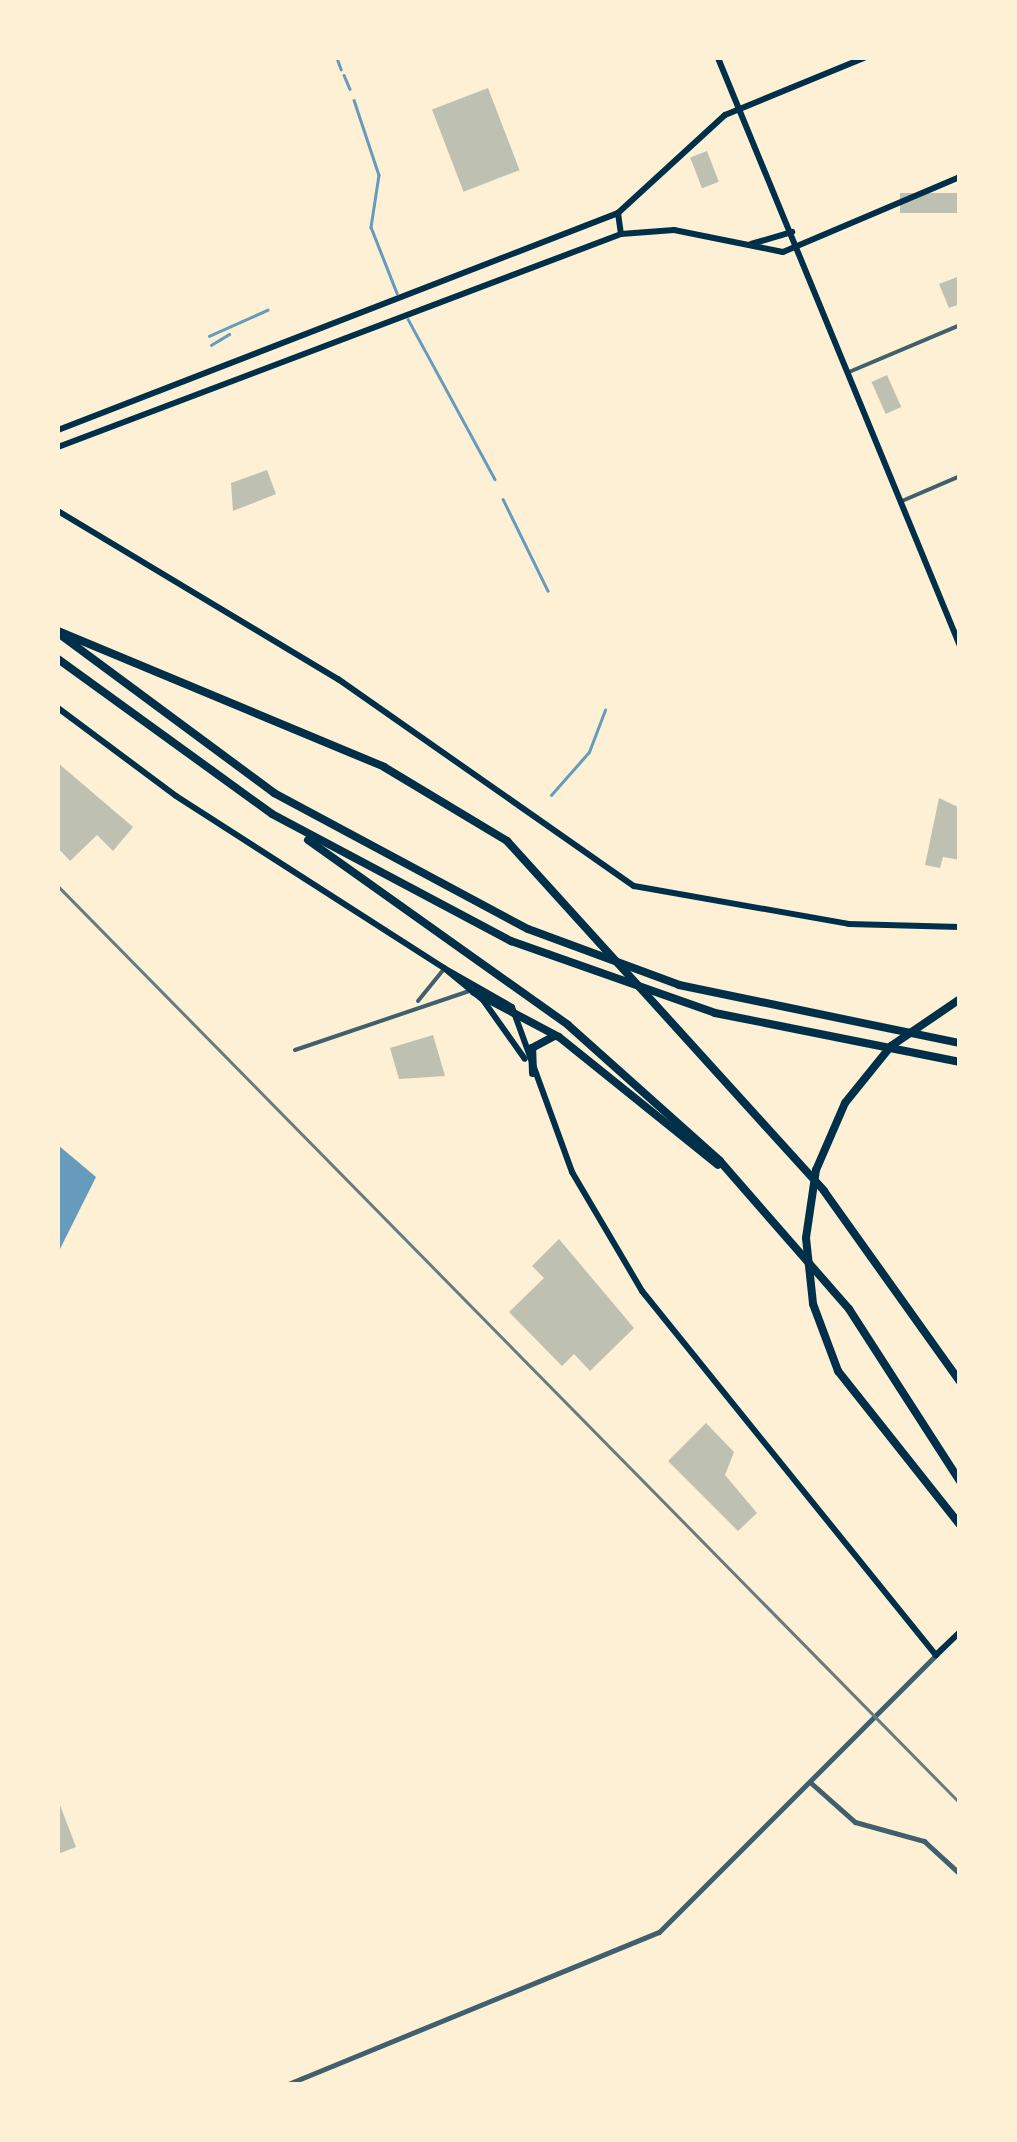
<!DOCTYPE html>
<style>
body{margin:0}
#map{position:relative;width:1017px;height:2142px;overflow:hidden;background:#fdf0d5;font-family:"Exo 2",sans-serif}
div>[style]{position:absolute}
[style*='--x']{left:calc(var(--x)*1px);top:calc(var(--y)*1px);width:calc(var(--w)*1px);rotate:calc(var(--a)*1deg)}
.water>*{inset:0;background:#669bbc}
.stream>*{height:2.5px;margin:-1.25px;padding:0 1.25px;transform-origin:1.25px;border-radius:1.25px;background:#669bbc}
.building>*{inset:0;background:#bec0b2;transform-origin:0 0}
.minor>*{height:4px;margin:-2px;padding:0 2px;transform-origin:2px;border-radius:2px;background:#3f606c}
.tertiary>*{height:5px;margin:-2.5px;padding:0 2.5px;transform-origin:2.5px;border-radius:2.5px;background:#3f606c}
.secondary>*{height:6px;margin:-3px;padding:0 3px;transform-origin:3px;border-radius:3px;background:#003049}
.motorway>*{height:8px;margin:-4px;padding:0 4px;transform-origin:4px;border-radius:4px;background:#003049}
.rail>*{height:2.5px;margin:-1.25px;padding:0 1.25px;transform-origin:1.25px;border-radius:1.25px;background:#657d81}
span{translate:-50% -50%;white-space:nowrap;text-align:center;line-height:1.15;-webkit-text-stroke:9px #fdf0d5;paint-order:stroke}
.frame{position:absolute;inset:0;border:60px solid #fdf0d5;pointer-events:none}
</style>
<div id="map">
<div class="water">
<i style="clip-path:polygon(58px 1145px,96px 1177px,58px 1253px)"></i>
</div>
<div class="stream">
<i style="--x:337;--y:58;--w:12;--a:70"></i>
<i style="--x:344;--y:75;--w:15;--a:67"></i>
<i style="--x:354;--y:100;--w:79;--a:71.6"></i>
<i style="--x:379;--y:175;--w:53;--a:98.7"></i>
<i style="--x:371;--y:227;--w:71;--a:68.5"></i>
<i style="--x:408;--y:319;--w:182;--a:61.5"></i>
<i style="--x:209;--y:336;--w:64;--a:-24.1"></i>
<i style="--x:211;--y:345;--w:21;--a:-31"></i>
<i style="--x:503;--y:499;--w:102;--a:63.9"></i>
<i style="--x:551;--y:795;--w:57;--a:-48.5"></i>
<i style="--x:589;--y:752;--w:45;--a:-69.1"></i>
</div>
<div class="building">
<i style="left:488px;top:88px;width:88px;height:60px;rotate:69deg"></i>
<i style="left:707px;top:151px;width:33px;height:18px;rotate:69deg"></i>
<i style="left:960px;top:193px;width:20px;height:60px;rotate:90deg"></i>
<i style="clip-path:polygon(960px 276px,960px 304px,949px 308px,939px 284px)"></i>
<i style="left:887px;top:375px;width:35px;height:17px;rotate:66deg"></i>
<i style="clip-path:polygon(267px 470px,276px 494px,233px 511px,231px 483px)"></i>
<i style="clip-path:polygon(58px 763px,133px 827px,113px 851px,97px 835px,70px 861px,58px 848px)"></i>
<i style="clip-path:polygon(939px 798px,960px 808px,960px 860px,943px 857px,940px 868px,925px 865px)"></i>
<i style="clip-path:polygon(433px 1035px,445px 1076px,399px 1079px,390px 1048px)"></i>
<i style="clip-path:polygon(559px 1239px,634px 1328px,590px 1371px,574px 1354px,562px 1366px,509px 1312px,544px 1278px,532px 1266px)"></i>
<i style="clip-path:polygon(706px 1423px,734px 1452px,725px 1475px,757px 1513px,738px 1531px,668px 1461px)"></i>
<i style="clip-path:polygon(58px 1800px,76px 1847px,58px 1854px)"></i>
</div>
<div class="minor">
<i style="--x:849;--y:372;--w:121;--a:-22.9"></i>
<i style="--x:902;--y:501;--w:63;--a:-23.3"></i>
<i style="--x:418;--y:1001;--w:40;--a:-51"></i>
<i style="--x:295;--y:1050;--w:184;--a:-18.7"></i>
</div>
<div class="tertiary">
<i style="--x:811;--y:1783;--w:59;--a:41.6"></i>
<i style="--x:855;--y:1822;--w:72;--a:15.4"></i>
<i style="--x:924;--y:1841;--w:49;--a:42.5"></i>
<i style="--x:288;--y:2084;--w:401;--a:-22.3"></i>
<i style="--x:659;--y:1932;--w:392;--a:-45"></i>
</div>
<div class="secondary">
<i style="--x:718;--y:58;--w:636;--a:67.63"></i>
<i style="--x:618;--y:213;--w:21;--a:82"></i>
<i style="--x:751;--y:244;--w:43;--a:-16.3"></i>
<i style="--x:58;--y:430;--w:601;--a:-21.18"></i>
<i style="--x:618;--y:213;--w:145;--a:-42.5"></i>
<i style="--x:725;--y:115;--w:150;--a:-22.3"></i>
<i style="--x:58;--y:447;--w:602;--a:-20.72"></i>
<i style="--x:621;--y:234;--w:53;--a:-4.3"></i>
<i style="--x:674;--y:230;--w:111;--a:11.4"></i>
<i style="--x:783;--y:252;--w:192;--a:-23"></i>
<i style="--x:58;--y:511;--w:327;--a:31"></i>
<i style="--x:338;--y:679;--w:361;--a:35"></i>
<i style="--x:634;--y:886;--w:218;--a:10"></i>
<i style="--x:849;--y:924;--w:111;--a:1.5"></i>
<i style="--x:58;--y:708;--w:147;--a:36.7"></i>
<i style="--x:176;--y:796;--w:318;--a:32.7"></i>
<i style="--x:444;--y:968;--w:50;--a:39.4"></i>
<i style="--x:483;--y:1000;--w:72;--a:54.6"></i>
<i style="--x:444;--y:968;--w:78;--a:29.8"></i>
<i style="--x:512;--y:1007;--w:176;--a:70"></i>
<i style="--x:572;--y:1172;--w:138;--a:59.5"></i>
<i style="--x:642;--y:1291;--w:468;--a:51.1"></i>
<i style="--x:936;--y:1655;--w:33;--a:-44"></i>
</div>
<div class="motorway">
<i style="--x:58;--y:631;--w:353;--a:22.6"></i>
<i style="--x:384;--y:767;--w:144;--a:31"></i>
<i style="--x:507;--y:841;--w:472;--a:47.8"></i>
<i style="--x:824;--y:1191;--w:234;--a:54.5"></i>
<i style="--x:58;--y:633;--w:269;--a:36.5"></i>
<i style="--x:274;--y:793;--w:288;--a:28.2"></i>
<i style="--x:528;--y:929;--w:161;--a:20.3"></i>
<i style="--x:679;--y:985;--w:287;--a:11.7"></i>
<i style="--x:58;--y:659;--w:264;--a:35.9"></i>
<i style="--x:272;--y:814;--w:271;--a:28"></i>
<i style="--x:511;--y:941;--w:216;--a:19.4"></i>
<i style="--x:715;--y:1013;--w:250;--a:11.3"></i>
<i style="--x:308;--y:840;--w:319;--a:35.4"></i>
<i style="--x:568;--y:1025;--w:203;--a:41.8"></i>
<i style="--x:719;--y:1160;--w:198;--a:48.9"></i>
<i style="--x:849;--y:1309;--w:205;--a:57.2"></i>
<i style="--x:474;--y:992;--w:96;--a:27.9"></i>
<i style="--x:559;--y:1037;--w:204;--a:38.8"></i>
<i style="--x:960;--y:999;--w:83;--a:145.7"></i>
<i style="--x:891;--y:1046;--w:73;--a:128.9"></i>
<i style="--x:845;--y:1103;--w:73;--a:113.4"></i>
<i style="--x:816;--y:1170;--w:69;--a:98.4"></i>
<i style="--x:806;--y:1238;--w:66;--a:83.9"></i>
<i style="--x:813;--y:1304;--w:72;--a:69.5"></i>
<i style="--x:838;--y:1371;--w:196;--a:51.6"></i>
<i style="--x:533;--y:1073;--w:25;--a:-92"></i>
<i style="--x:532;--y:1048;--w:26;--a:-28"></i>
</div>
<div class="rail">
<i style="--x:58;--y:886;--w:1286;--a:45.47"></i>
</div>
<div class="frame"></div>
</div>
